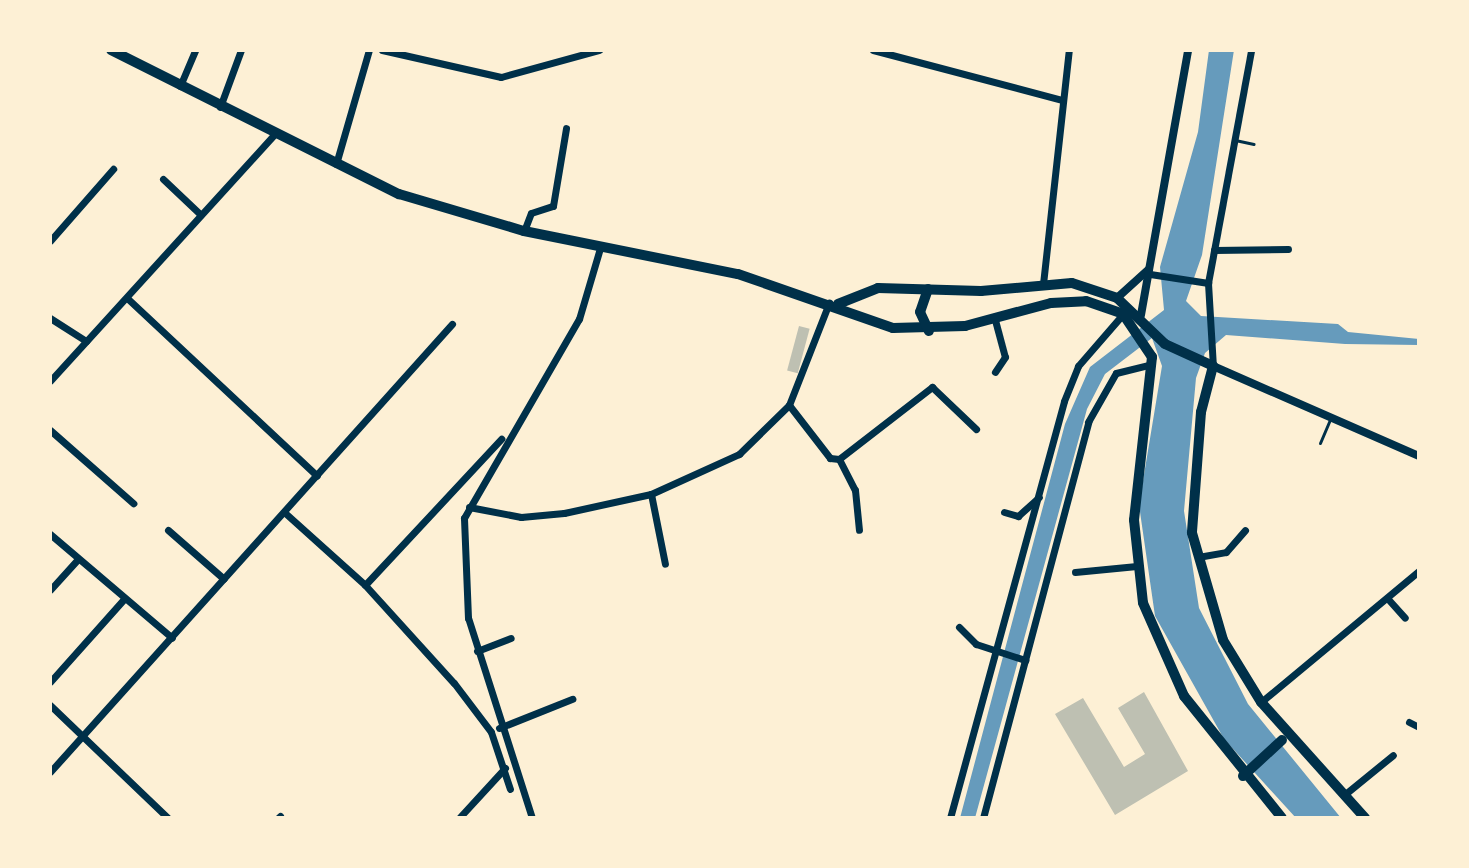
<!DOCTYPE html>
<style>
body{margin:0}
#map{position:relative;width:1469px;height:868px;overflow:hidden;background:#fdf0d5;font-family:Inter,sans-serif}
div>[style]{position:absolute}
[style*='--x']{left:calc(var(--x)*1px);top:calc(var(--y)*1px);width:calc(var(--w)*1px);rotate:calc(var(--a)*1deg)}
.water>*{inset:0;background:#669bbc}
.building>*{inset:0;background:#bec0b2;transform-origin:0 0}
.service>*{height:3px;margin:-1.5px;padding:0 1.5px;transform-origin:1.5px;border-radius:1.5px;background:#003049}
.minor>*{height:7px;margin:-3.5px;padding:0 3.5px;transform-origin:3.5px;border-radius:3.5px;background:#003049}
.tertiary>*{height:8px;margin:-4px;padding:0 4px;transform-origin:4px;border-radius:4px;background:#003049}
.primary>*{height:10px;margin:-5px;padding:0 5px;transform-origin:5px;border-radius:5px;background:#003049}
span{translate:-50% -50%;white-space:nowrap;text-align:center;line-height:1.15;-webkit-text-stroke:6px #fdf0d5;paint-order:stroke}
.frame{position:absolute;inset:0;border:52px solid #fdf0d5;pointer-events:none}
</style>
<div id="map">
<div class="water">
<i style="clip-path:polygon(1209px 50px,1234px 50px,1202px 255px,1186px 301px,1201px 316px,1338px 324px,1348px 332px,1419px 339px,1419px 345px,1345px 344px,1226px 335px,1205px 353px,1196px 378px,1184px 511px,1199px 608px,1248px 704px,1341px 818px,1296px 818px,1224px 739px,1155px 616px,1139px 505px,1162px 366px,1152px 338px,1105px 374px,1087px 409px,975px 818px,960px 818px,1065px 424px,1090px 367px,1164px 310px,1160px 267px,1198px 132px)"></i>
</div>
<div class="building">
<i style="left:799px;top:326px;width:11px;height:46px;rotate:15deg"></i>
<i style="clip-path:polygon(1144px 692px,1188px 771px,1115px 815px,1055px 714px,1083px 698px,1124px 767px,1145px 754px,1118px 708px)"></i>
</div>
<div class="service">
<i style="--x:1235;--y:140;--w:19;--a:12"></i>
<i style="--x:1320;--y:443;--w:25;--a:-67"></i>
</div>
<div class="minor">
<i style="--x:382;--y:50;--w:122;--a:12.8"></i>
<i style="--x:501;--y:77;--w:102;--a:-15.4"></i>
<i style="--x:873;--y:50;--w:196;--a:14.8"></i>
<i style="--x:180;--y:86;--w:39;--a:-67"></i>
<i style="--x:220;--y:107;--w:61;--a:-69.8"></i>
<i style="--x:336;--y:164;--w:119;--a:-73.9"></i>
<i style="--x:163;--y:179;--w:52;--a:43.5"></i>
<i style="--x:524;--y:231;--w:19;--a:-69"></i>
<i style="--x:531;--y:213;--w:23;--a:-18"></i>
<i style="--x:553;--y:206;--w:79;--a:-80.5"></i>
<i style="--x:50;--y:241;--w:96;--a:-48.8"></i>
<i style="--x:1214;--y:250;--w:74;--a:-0.8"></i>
<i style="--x:1150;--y:274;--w:59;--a:8.8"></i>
<i style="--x:1208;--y:283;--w:83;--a:86.6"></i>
<i style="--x:1208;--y:283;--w:237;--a:-79.5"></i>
<i style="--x:1043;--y:284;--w:235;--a:-83.7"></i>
<i style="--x:127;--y:298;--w:260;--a:43.1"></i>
<i style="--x:50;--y:318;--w:43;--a:32.6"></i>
<i style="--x:995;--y:320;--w:38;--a:75"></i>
<i style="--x:1005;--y:357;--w:18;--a:124"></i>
<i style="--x:50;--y:381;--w:334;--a:-47.7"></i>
<i style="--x:789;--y:405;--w:67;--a:52.3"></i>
<i style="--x:830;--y:458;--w:9;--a:6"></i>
<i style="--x:50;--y:430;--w:111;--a:41.3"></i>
<i style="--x:839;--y:459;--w:118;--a:-37.7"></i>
<i style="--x:932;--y:387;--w:61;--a:43.7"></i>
<i style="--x:839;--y:459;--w:35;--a:63"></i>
<i style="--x:855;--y:490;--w:40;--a:84.3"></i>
<i style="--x:651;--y:494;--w:71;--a:78.7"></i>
<i style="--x:469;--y:507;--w:53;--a:10.9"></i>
<i style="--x:521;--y:517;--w:43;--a:-5.3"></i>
<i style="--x:564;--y:513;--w:89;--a:-12.3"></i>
<i style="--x:651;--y:494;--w:97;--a:-24.4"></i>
<i style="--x:739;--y:454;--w:70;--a:-44.4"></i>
<i style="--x:789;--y:405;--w:110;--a:-68.6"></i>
<i style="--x:284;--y:512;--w:109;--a:42"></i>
<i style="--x:365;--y:585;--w:132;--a:47.8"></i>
<i style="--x:454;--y:683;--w:61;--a:52.9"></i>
<i style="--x:491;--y:732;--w:60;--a:71.6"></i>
<i style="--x:1004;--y:512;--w:15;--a:16"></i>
<i style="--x:1018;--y:516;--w:28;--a:-42"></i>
<i style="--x:168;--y:530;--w:74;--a:41.2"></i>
<i style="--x:50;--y:534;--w:160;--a:40.4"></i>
<i style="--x:1198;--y:557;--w:28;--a:-10"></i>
<i style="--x:1226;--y:552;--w:29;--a:-49"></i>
<i style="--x:1075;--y:572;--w:62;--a:-5.5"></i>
<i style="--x:365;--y:585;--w:200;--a:-47"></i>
<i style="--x:50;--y:590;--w:42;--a:-47.9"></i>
<i style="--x:1388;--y:599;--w:25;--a:48"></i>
<i style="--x:959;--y:627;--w:24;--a:45"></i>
<i style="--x:976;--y:644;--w:52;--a:18.1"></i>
<i style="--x:477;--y:651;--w:36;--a:-21"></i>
<i style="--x:50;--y:682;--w:111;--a:-48.3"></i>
<i style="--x:1261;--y:702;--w:205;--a:-39.7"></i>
<i style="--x:50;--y:705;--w:163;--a:43.8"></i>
<i style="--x:1409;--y:722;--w:11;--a:27"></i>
<i style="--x:499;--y:728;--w:79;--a:-21.7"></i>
<i style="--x:50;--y:772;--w:602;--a:-48.1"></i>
<i style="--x:1344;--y:795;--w:63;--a:-39.2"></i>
<i style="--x:278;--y:818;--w:3;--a:-45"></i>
<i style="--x:459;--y:818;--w:68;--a:-47.4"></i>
<i style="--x:532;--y:818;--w:210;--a:-107.7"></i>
<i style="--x:468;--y:618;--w:100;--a:-92.3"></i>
<i style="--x:464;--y:518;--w:230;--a:-60"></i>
<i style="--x:579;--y:319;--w:74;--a:-73.5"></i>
<i style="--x:950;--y:818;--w:432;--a:-74.7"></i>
<i style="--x:1064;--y:401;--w:38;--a:-68"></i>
<i style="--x:1078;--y:366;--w:69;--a:-49.1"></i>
<i style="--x:983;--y:818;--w:410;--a:-75.1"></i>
<i style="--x:1088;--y:422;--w:56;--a:-60.3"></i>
<i style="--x:1116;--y:373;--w:37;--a:-14"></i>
</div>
<div class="tertiary">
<i style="--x:1117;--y:298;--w:43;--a:-42.2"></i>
<i style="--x:1141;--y:315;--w:269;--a:-79.9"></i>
<i style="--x:1213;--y:366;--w:225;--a:23.6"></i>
</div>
<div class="primary">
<i style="--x:111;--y:50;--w:322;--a:26.6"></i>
<i style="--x:399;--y:194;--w:130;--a:16.5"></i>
<i style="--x:524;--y:231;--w:218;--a:11.4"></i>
<i style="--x:738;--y:274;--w:164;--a:19.2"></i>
<i style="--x:893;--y:328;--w:72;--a:-1.6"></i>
<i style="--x:965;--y:326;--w:89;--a:-15"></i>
<i style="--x:1051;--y:303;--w:35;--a:-3"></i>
<i style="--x:1086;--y:301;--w:39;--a:19"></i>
<i style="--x:1123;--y:314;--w:52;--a:56"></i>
<i style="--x:1152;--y:357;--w:164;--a:96.3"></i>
<i style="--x:1134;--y:520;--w:83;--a:83.8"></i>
<i style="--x:1143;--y:603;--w:102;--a:66.2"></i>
<i style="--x:1184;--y:696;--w:156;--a:51.2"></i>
<i style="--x:928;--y:289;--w:24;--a:109"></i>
<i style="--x:920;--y:312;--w:21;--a:65"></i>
<i style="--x:838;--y:304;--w:43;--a:-21.8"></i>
<i style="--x:878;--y:288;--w:103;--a:1.7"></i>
<i style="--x:981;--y:291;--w:91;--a:-5"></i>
<i style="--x:1072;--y:283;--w:47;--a:18.4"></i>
<i style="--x:1117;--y:298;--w:66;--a:43.8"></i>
<i style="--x:1165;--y:344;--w:53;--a:24.6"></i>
<i style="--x:1213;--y:366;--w:48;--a:104.6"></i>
<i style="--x:1201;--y:412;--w:121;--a:94.3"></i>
<i style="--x:1192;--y:533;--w:111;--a:73.8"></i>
<i style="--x:1223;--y:640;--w:73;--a:58.5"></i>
<i style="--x:1261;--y:702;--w:156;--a:48.1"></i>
<i style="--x:1243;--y:776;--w:53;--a:-42.7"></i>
</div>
<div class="frame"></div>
</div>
